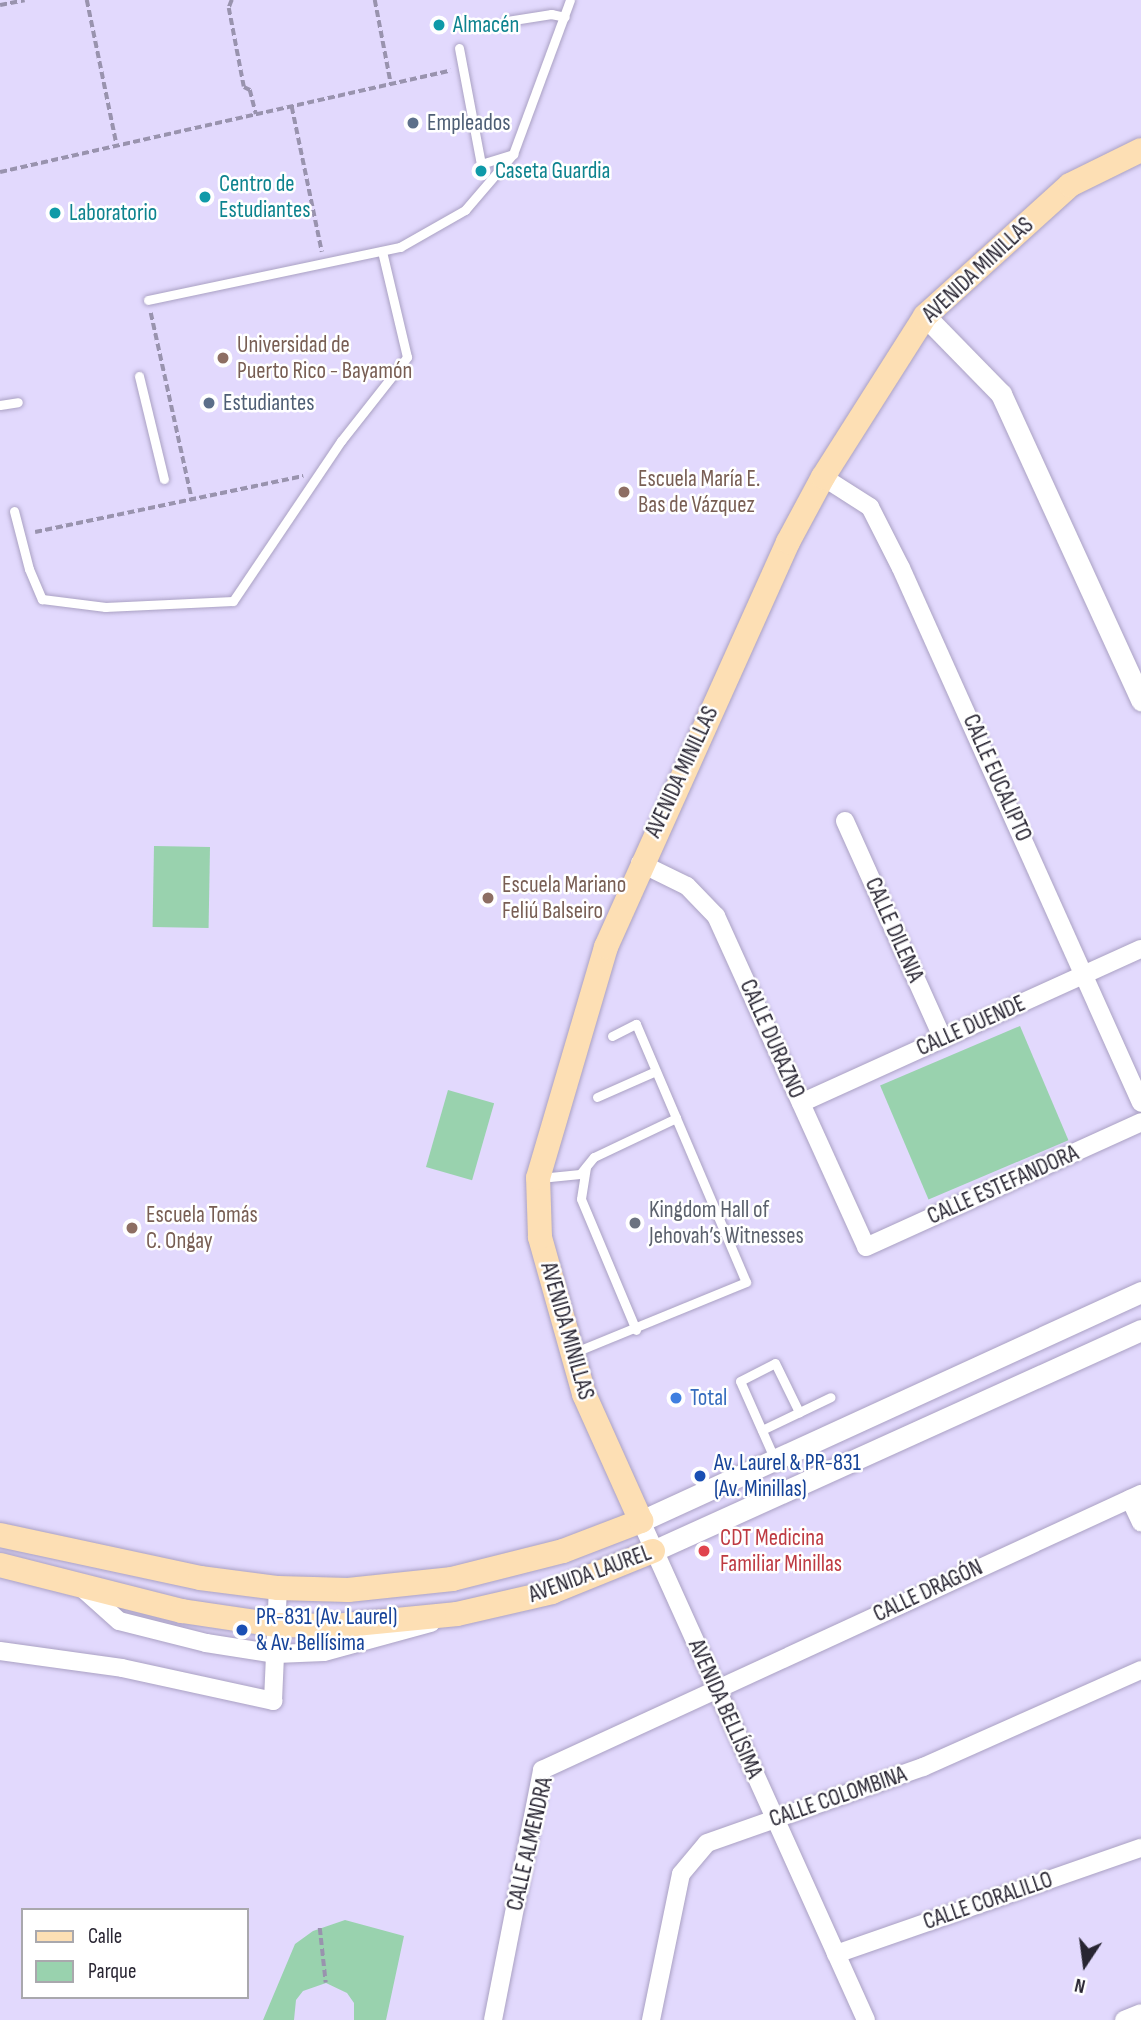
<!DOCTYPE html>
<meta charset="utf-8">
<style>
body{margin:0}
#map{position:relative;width:1141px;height:2020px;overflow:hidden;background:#e2d9fd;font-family:"Sofia Sans Condensed",sans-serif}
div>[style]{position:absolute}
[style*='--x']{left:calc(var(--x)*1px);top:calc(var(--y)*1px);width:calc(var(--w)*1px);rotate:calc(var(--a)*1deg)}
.green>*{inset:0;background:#99d2ae;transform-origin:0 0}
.path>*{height:3.5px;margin-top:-1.75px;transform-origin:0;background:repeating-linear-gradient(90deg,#9993ae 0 7px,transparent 0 10.5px)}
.roads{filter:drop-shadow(0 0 2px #aaa1c3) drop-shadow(0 0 2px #aaa1c3)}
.service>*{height:9px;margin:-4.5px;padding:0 4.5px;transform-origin:4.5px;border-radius:4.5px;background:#fff}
.minor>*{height:18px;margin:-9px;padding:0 9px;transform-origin:9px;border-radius:9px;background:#fff}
.tertiary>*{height:21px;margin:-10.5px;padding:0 10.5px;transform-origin:10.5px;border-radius:10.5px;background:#fff}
.secondary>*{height:24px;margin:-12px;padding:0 12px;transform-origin:12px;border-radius:12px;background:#fddfb4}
.dots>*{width:19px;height:19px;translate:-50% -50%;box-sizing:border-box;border:4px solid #fff;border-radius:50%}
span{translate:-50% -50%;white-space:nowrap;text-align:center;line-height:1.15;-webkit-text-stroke:5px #fff;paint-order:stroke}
.culture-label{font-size:23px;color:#0d838f}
.left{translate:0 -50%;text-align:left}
.service-label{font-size:23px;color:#4e5e75}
.street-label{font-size:23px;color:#282532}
.education-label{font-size:23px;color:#785e54}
.worship-label{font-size:23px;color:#5b616d}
.shop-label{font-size:23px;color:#366cbe}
.transit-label{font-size:23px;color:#164399}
.health-label{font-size:23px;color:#be3a42}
.legend{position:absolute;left:21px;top:1908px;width:228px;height:91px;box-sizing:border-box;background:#fff;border:2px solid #a9a8ad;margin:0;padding:9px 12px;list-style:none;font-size:21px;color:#282532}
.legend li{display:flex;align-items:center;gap:14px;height:35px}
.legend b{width:35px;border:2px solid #a9a8ad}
.north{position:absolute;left:1050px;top:1929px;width:70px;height:70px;-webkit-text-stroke:5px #fff;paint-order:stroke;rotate:193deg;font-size:19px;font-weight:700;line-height:28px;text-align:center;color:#282532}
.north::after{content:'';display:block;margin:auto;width:24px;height:32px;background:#282532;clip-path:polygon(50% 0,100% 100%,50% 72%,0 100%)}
</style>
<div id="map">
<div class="green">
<i style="left:154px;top:846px;width:56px;height:81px;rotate:1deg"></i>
<i style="left:1020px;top:1026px;width:124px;height:152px;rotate:67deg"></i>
<i style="left:448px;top:1090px;width:48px;height:80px;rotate:16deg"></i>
<i style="clip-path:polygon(345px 1920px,404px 1936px,386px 2020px,354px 2020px,354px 2003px,347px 1993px,326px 1983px,303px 1991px,296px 2000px,294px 2020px,263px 2020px,295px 1944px,313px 1931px)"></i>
</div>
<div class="path">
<i style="--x:87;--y:0;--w:149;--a:78.4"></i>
<i style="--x:232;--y:0;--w:9;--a:111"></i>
<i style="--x:229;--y:8;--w:80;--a:79.2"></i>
<i style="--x:244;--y:87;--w:7;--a:27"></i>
<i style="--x:250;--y:90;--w:25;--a:76"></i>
<i style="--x:375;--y:0;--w:86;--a:79.2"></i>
<i style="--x:0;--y:5;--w:25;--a:-11"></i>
<i style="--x:292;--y:107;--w:148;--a:78.3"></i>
<i style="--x:0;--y:172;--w:462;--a:-12.7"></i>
<i style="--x:151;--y:313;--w:190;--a:77.6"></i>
<i style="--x:35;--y:532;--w:274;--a:-11.8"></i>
<i style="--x:320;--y:1928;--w:55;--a:83.8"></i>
</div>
<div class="roads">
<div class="service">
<i style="--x:507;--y:21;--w:45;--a:-9"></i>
<i style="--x:551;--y:14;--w:14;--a:12"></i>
<i style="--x:459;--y:48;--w:118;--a:79.3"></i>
<i style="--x:481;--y:164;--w:34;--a:-17"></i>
<i style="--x:148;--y:300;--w:258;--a:-11.9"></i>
<i style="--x:400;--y:247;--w:75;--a:-29.6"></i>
<i style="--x:465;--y:210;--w:74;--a:-49.4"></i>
<i style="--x:513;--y:154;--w:164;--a:-69.7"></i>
<i style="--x:139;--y:376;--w:106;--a:76.4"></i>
<i style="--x:0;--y:405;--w:18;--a:-9"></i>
<i style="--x:14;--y:511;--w:60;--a:75.5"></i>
<i style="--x:29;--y:569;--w:33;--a:67"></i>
<i style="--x:42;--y:599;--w:64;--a:7.2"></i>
<i style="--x:105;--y:607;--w:128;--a:-2.7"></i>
<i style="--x:233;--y:601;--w:193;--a:-56"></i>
<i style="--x:341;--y:441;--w:107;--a:-51.8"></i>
<i style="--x:407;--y:357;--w:109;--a:-103.3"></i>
<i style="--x:612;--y:1036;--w:27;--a:-27"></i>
<i style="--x:636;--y:1024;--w:102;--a:66.9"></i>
<i style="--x:597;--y:1097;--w:64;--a:-23.8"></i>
<i style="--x:586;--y:1167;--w:32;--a:99"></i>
<i style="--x:581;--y:1199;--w:142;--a:67.2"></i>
<i style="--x:540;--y:1178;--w:40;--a:-5.7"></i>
<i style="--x:580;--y:1174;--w:22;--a:-51"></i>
<i style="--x:594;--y:1157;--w:91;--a:-25.4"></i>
<i style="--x:676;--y:1118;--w:178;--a:66.9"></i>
<i style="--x:746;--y:1282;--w:187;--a:157.7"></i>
<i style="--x:762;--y:1430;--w:76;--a:-25.6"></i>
<i style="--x:775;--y:1460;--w:86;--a:-113.9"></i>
<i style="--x:740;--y:1381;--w:39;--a:-27"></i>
<i style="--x:775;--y:1363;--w:55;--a:63.9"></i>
</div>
<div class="minor">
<i style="--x:823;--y:477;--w:56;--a:32.6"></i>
<i style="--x:870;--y:507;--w:68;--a:63.1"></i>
<i style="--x:901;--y:568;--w:586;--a:65.84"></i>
<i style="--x:845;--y:821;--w:239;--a:65.8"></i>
<i style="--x:640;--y:863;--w:52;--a:26.1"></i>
<i style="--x:687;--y:886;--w:42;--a:46"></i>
<i style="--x:716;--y:916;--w:363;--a:65.6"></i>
<i style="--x:866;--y:1247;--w:302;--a:-24.4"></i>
<i style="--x:801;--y:1103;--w:373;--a:-24.4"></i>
<i style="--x:1130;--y:1499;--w:26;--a:65"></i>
<i style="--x:641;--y:1521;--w:547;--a:65.73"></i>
<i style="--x:81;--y:1587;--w:51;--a:41.8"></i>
<i style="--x:119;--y:1621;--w:90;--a:14.2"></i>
<i style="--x:206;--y:1643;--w:71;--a:8.9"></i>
<i style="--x:276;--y:1654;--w:48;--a:-2.4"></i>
<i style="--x:324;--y:1652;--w:111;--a:-15.2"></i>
<i style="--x:0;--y:1651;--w:123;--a:7.9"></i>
<i style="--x:122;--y:1668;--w:155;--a:12.3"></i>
<i style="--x:273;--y:1701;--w:113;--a:-87.5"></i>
<i style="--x:836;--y:1954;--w:323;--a:-19.2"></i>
<i style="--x:493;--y:2020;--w:255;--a:-78.9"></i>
<i style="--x:542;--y:1770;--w:660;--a:-24.74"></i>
<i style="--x:651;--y:2020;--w:149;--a:-78.4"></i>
<i style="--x:681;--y:1874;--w:40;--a:-50"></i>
<i style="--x:707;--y:1843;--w:229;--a:-19.4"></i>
<i style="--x:923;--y:1767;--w:239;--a:-24"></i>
<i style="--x:1124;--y:2020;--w:18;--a:-22"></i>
</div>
<div class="tertiary">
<i style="--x:925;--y:316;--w:109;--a:45.7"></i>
<i style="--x:1001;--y:394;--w:337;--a:65.4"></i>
<i style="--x:641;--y:1521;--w:550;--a:-24.61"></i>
<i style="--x:653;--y:1551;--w:536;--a:-24.36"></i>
</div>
<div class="secondary">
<i style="--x:0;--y:1535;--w:205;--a:12.1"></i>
<i style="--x:200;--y:1578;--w:79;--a:7.3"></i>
<i style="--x:278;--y:1588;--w:70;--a:1.6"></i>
<i style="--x:348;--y:1590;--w:105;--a:-6"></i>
<i style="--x:452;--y:1579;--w:114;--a:-14.2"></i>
<i style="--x:563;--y:1551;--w:84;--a:-21"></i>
<i style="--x:641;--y:1521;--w:139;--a:-114.2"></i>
<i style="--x:584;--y:1394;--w:163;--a:-105.7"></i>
<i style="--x:540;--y:1237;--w:59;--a:-91.9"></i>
<i style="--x:538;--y:1178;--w:241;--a:-73.6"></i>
<i style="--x:606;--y:947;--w:444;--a:-65.8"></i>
<i style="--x:788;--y:542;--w:74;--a:-61.7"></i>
<i style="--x:823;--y:477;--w:191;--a:-57.6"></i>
<i style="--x:925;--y:316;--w:195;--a:-42.1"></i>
<i style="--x:1070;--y:185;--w:79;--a:-26.2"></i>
<i style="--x:0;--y:1565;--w:188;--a:14.2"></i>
<i style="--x:182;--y:1611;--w:96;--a:8.4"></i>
<i style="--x:277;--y:1625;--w:58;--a:1"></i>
<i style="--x:335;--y:1626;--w:123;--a:-5.6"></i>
<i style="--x:457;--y:1614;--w:98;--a:-13"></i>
<i style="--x:552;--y:1592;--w:109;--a:-22.1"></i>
</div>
</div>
<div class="dots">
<i style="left:439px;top:25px;background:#0f9aa8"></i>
<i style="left:413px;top:123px;background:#5c6f8a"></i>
<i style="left:481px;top:171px;background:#0f9aa8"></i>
<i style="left:205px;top:197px;background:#0f9aa8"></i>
<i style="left:55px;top:213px;background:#0f9aa8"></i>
<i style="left:223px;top:358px;background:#8d6e63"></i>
<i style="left:209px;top:403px;background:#5c6f8a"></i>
<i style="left:624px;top:492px;background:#8d6e63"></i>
<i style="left:488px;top:898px;background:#8d6e63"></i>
<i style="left:635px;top:1223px;background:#6b7280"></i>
<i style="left:132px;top:1228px;background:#8d6e63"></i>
<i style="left:676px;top:1398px;background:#3f7fe0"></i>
<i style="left:700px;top:1476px;background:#1a4fb4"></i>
<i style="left:704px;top:1551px;background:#e0444e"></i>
<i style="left:242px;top:1630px;background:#1a4fb4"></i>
</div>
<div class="culture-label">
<span class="left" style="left:453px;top:25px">Almacén</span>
<span class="left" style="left:495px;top:171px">Caseta Guardia</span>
<span class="left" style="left:219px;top:197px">Centro de<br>Estudiantes</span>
<span class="left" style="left:69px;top:213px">Laboratorio</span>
</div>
<div class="service-label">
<span class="left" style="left:427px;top:123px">Empleados</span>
<span class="left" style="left:223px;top:403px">Estudiantes</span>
</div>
<div class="street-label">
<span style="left:978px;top:270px;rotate:-43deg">AVENIDA MINILLAS</span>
<span style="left:682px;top:772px;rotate:-65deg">AVENIDA MINILLAS</span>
<span style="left:997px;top:778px;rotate:66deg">CALLE EUCALIPTO</span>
<span style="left:894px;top:930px;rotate:66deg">CALLE DILENIA</span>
<span style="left:971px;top:1026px;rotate:-24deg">CALLE DUENDE</span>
<span style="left:772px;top:1039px;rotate:66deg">CALLE DURAZNO</span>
<span style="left:1003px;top:1185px;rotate:-24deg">CALLE ESTEFANDORA</span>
<span style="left:567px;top:1331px;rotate:74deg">AVENIDA MINILLAS</span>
<span style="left:590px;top:1574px;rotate:-20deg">AVENIDA LAUREL</span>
<span style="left:928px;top:1591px;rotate:-25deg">CALLE DRAGÓN</span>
<span style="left:725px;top:1709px;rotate:66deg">AVENIDA BELLÍSIMA</span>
<span style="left:838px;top:1797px;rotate:-19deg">CALLE COLOMBINA</span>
<span style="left:530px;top:1844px;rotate:-77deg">CALLE ALMENDRA</span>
<span style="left:988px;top:1901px;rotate:-19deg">CALLE CORALILLO</span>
</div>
<div class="education-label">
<span class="left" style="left:237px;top:358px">Universidad de<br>Puerto Rico - Bayamón</span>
<span class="left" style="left:638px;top:492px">Escuela María E.<br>Bas de Vázquez</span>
<span class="left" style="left:502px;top:898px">Escuela Mariano<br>Feliú Balseiro</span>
<span class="left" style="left:146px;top:1228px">Escuela Tomás<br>C. Ongay</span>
</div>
<div class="worship-label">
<span class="left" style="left:649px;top:1223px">Kingdom Hall of<br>Jehovah’s Witnesses</span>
</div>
<div class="shop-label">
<span class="left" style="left:690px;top:1398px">Total</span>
</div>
<div class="transit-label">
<span class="left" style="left:714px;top:1476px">Av. Laurel &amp; PR-831<br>(Av. Minillas)</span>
<span class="left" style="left:256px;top:1630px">PR-831 (Av. Laurel)<br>&amp; Av. Bellísima</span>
</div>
<div class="health-label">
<span class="left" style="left:720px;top:1551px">CDT Medicina<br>Familiar Minillas</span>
</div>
<ul class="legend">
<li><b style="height:9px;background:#fddfb4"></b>Calle</li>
<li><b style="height:19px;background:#99d2ae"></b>Parque</li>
</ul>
<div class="north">N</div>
</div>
